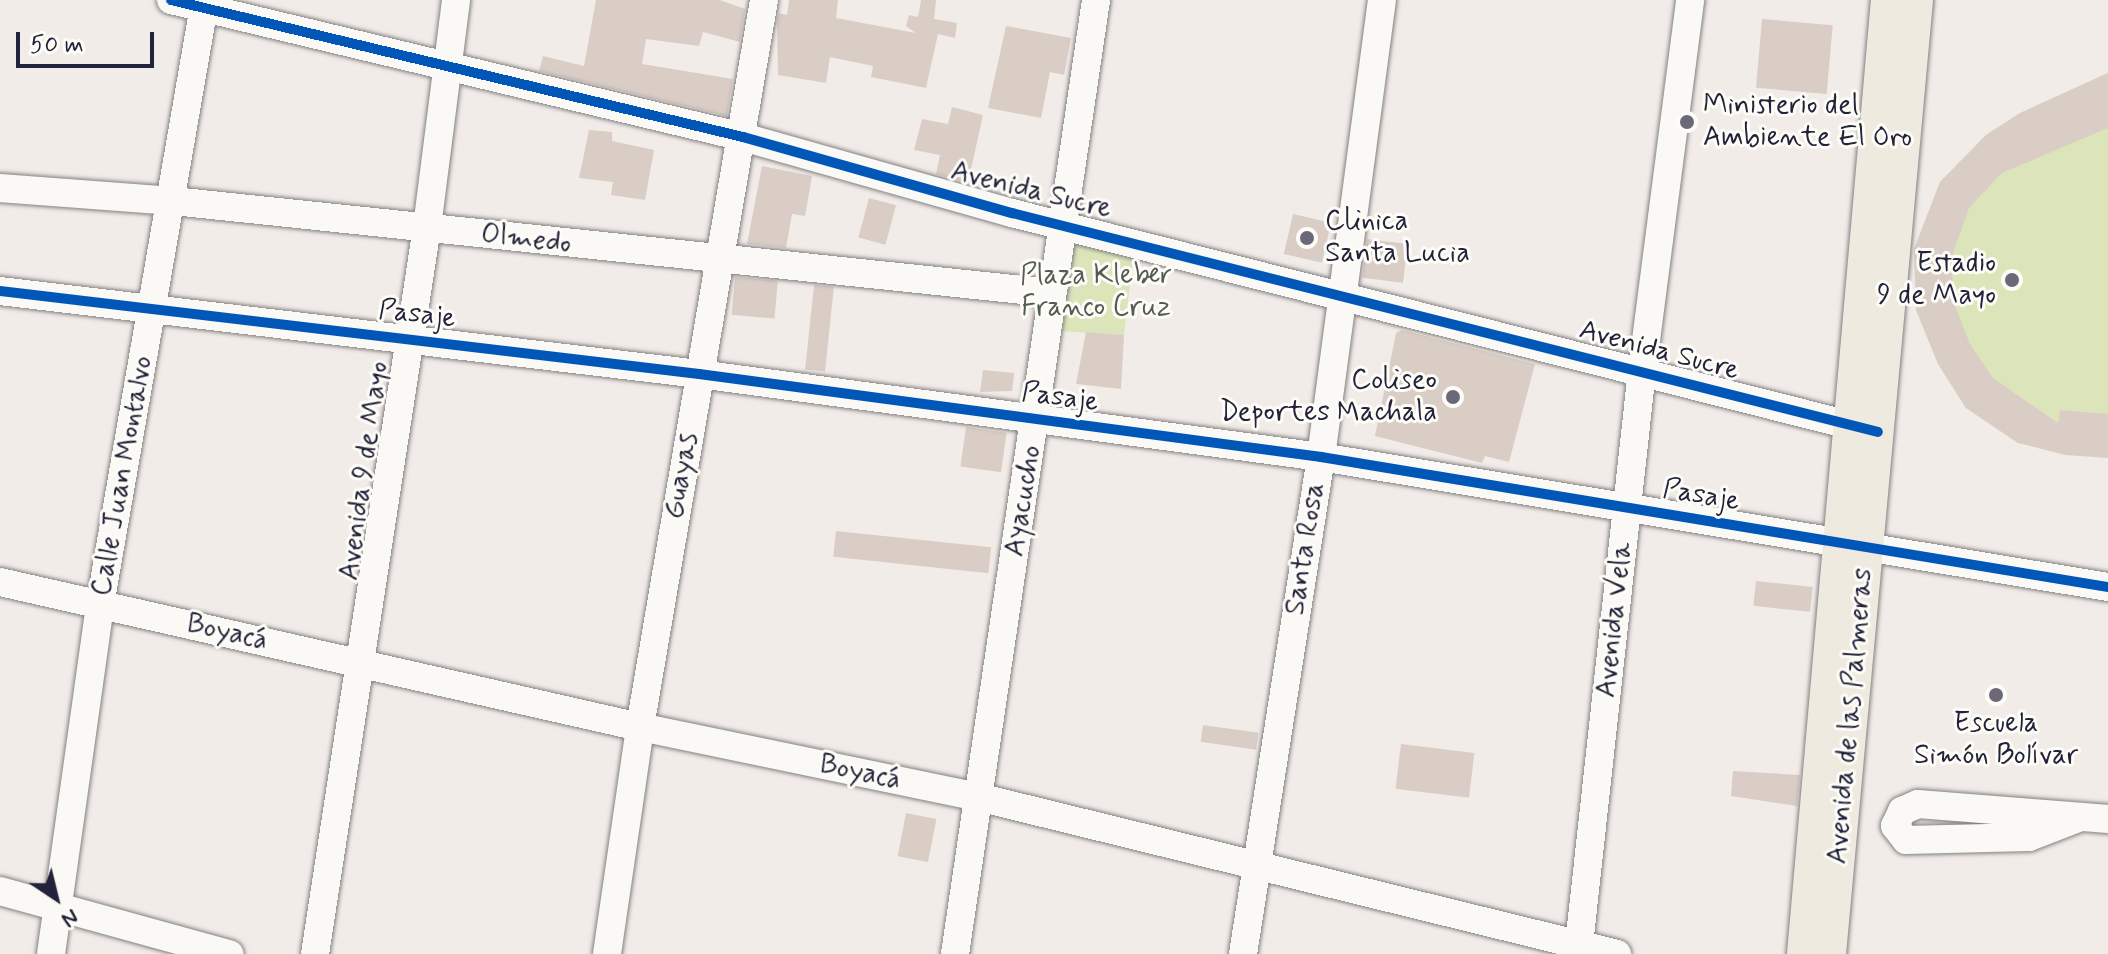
<!DOCTYPE html>
<meta charset="utf-8">
<style>
body{margin:0}
#map{position:relative;width:2108px;height:954px;overflow:hidden;background:#f2ece8;font-family:Mynerve,sans-serif}
div>[style]{position:absolute}
[style*='--x']{left:calc(var(--x)*1px);top:calc(var(--y)*1px);width:calc(var(--w)*1px);rotate:calc(var(--a)*1deg)}
.green>*{inset:0;background:#dce5ba}
.building>*{inset:0;background:#dacdc6;transform-origin:0 0}
.roads{filter:drop-shadow(0 0 2px #848184) drop-shadow(0 0 2px #848184)}
.minor>*{height:28px;margin:-14px;padding:0 14px;transform-origin:14px;border-radius:14px;background:#faf9f6}
.major>*{height:34px;margin:-17px;padding:0 17px;transform-origin:17px;border-radius:17px;background:#efeae0}
.cycleway>*{height:10px;margin:-5px;padding:0 5px;transform-origin:5px;border-radius:5px;background:#0057b8}
.dots>*{width:22px;height:22px;translate:-50% -50%;box-sizing:border-box;border:4px solid #fdfcf7;border-radius:50%}
span{translate:-50% -50%;white-space:nowrap;text-align:center;line-height:1.15;-webkit-text-stroke:6px #fdfcf7;paint-order:stroke}
.poi-label{font-size:28px;color:#22223b}
.left{translate:0 -50%;text-align:left}
.right{translate:-100% -50%;text-align:right}
.street-label{font-size:28px;color:#22223b}
.park-label{font-size:28px;color:#545b56}
.north{position:absolute;left:16px;top:858px;width:80px;height:80px;-webkit-text-stroke:6px #fdfcf7;paint-order:stroke;rotate:145deg;font-size:22px;font-weight:700;line-height:32px;text-align:center;color:#22223b}
.north::after{content:'';display:block;margin:auto;width:28px;height:36px;background:#22223b;clip-path:polygon(50% 0,100% 100%,50% 72%,0 100%)}
.scale{position:absolute;left:16px;top:32px;width:138px;height:36px;box-sizing:border-box;border:4px solid #22223b;border-top:0;padding-left:10px;font-size:24px;line-height:28px;white-space:nowrap;color:#22223b;-webkit-text-stroke:6px #fdfcf7;paint-order:stroke}
</style>
<div id="map">
<div class="green">
<i style="clip-path:polygon(2108px 73px,2108px 458px,2018px 443px,1966px 408px,1938px 364px,1916px 310px,1914px 249px,1940px 182px,1986px 135px,2020px 113px)"></i>
<i style="clip-path:polygon(1073px 238px,1134px 252px,1124px 335px,1057px 331px)"></i>
</div>
<div class="building">
<i style="clip-path:polygon(596px 0,720px 0,745px 9px,740px 42px,703px 32px,699px 46px,646px 39px,642px 64px,733px 79px,727px 116px,539px 71px,543px 56px,584px 66px)"></i>
<i style="clip-path:polygon(789px 0,838px 0,836px 18px,916px 33px,906px 26px,909px 15px,918px 17px,921px 0,936px 0,934px 19px,957px 23px,955px 38px,938px 34px,926px 88px,871px 77px,873px 66px,830px 57px,826px 83px,778px 75px,777px 24px,779px 13px,787px 15px)"></i>
<i style="left:1762px;top:19px;width:71px;height:69px;rotate:5deg"></i>
<i style="clip-path:polygon(1006px 26px,1071px 38px,1064px 75px,1050px 72px,1041px 118px,988px 108px)"></i>
<i style="clip-path:polygon(2108px 73px,2108px 128px,2002px 173px,1969px 208px,1952px 256px,1953px 301px,1970px 344px,1993px 378px,2058px 423px,2060px 410px,2108px 414px,2108px 458px,2065px 455px,2018px 443px,1966px 408px,1938px 364px,1916px 310px,1914px 249px,1940px 182px,1986px 135px,2020px 113px)"></i>
<i style="clip-path:polygon(952px 107px,983px 115px,968px 183px,936px 174px,940px 155px,914px 150px,922px 119px,948px 124px)"></i>
<i style="clip-path:polygon(589px 130px,612px 132px,612px 141px,654px 150px,645px 200px,611px 195px,613px 182px,579px 178px)"></i>
<i style="clip-path:polygon(762px 166px,812px 176px,805px 216px,792px 214px,786px 248px,747px 244px)"></i>
<i style="left:869px;top:198px;width:28px;height:41px;rotate:15deg"></i>
<i style="left:1293px;top:214px;width:39px;height:41px;rotate:13deg"></i>
<i style="left:1367px;top:239px;width:41px;height:39px;rotate:7deg"></i>
<i style="left:735px;top:277px;width:43px;height:38px;rotate:5deg"></i>
<i style="left:814px;top:285px;width:20px;height:85px;rotate:6deg"></i>
<i style="clip-path:polygon(1402px 330px,1535px 364px,1509px 462px,1485px 456px,1482px 463px,1375px 436px,1396px 333px)"></i>
<i style="clip-path:polygon(1086px 332px,1124px 335px,1121px 389px,1076px 384px)"></i>
<i style="clip-path:polygon(983px 370px,1014px 373px,1012px 391px,980px 392px)"></i>
<i style="left:966px;top:427px;width:41px;height:40px;rotate:8deg"></i>
<i style="left:836px;top:531px;width:156px;height:26px;rotate:6deg"></i>
<i style="left:1756px;top:581px;width:57px;height:25px;rotate:6deg"></i>
<i style="left:1203px;top:725px;width:56px;height:17px;rotate:8deg"></i>
<i style="left:1401px;top:744px;width:74px;height:45px;rotate:7deg"></i>
<i style="clip-path:polygon(1733px 771px,1800px 775px,1797px 806px,1731px 796px)"></i>
<i style="left:906px;top:813px;width:31px;height:44px;rotate:11deg"></i>
</div>
<div class="roads">
<div class="minor">
<i style="--x:171;--y:0;--w:588;--a:13.47"></i>
<i style="--x:743;--y:137;--w:280;--a:15.8"></i>
<i style="--x:1012;--y:213;--w:884;--a:14.21"></i>
<i style="--x:0;--y:188;--w:173;--a:4.3"></i>
<i style="--x:173;--y:201;--w:884;--a:5.98"></i>
<i style="--x:0;--y:291;--w:704;--a:6.77"></i>
<i style="--x:699;--y:374;--w:628;--a:7.6"></i>
<i style="--x:1321;--y:457;--w:798;--a:9.38"></i>
<i style="--x:0;--y:582;--w:656;--a:12.77"></i>
<i style="--x:640;--y:727;--w:345;--a:11.7"></i>
<i style="--x:978;--y:797;--w:658;--a:13.8"></i>
<i style="--x:2081;--y:817;--w:56;--a:159"></i>
<i style="--x:2029;--y:837;--w:123;--a:178.6"></i>
<i style="--x:1906;--y:840;--w:18;--a:-128"></i>
<i style="--x:1895;--y:826;--w:17;--a:-65"></i>
<i style="--x:1902;--y:811;--w:17;--a:-24"></i>
<i style="--x:1918;--y:804;--w:191;--a:4.5"></i>
<i style="--x:0;--y:891;--w:238;--a:15.4"></i>
<i style="--x:51;--y:954;--w:352;--a:-82"></i>
<i style="--x:100;--y:605;--w:614;--a:-80.15"></i>
<i style="--x:315;--y:954;--w:736;--a:-81.24"></i>
<i style="--x:427;--y:227;--w:229;--a:-82.7"></i>
<i style="--x:607;--y:954;--w:229;--a:-81.7"></i>
<i style="--x:640;--y:727;--w:737;--a:-80.32"></i>
<i style="--x:955;--y:954;--w:964;--a:-81.59"></i>
<i style="--x:1243;--y:954;--w:503;--a:-81.08"></i>
<i style="--x:1321;--y:457;--w:461;--a:-82.4"></i>
<i style="--x:1578;--y:954;--w:587;--a:-83.74"></i>
<i style="--x:1642;--y:371;--w:374;--a:-82.6"></i>
</div>
<div class="major">
<i style="--x:1804;--y:954;--w:958;--a:-84.97"></i>
<i style="--x:1829;--y:954;--w:958;--a:-84.79"></i>
</div>
</div>
<div class="cycleway">
<i style="--x:171;--y:0;--w:588;--a:13.47"></i>
<i style="--x:743;--y:137;--w:280;--a:15.8"></i>
<i style="--x:1012;--y:213;--w:893;--a:14.19"></i>
<i style="--x:0;--y:291;--w:704;--a:6.77"></i>
<i style="--x:699;--y:374;--w:628;--a:7.6"></i>
<i style="--x:1321;--y:457;--w:798;--a:9.38"></i>
</div>
<div class="dots">
<i style="left:1687px;top:122px;background:#6b6978"></i>
<i style="left:1307px;top:238px;background:#6b6978"></i>
<i style="left:2012px;top:280px;background:#6b6978"></i>
<i style="left:1453px;top:397px;background:#6b6978"></i>
<i style="left:1996px;top:695px;background:#6b6978"></i>
</div>
<div class="poi-label">
<span class="left" style="left:1703px;top:122px">Ministerio del<br>Ambiente El Oro</span>
<span class="left" style="left:1325px;top:238px">Clinica<br>Santa Lucia</span>
<span class="right" style="left:1996px;top:280px">Estadio<br>9 de Mayo</span>
<span class="right" style="left:1437px;top:397px">Coliseo<br>Deportes Machala</span>
<span style="left:1996px;top:740px">Escuela<br>Simón Bolívar</span>
</div>
<div class="street-label">
<span style="left:1031px;top:191px;rotate:14deg">Avenida Sucre</span>
<span style="left:526px;top:240px;rotate:7deg">Olmedo</span>
<span style="left:417px;top:315px;rotate:7deg">Pasaje</span>
<span style="left:1659px;top:351px;rotate:15deg">Avenida Sucre</span>
<span style="left:1060px;top:398px;rotate:8deg">Pasaje</span>
<span style="left:365px;top:471px;rotate:-82deg">Avenida 9 de Mayo</span>
<span style="left:123px;top:476px;rotate:-80deg">Calle Juan Montalvo</span>
<span style="left:682px;top:476px;rotate:-80deg">Guayas</span>
<span style="left:1701px;top:496px;rotate:10deg">Pasaje</span>
<span style="left:1024px;top:501px;rotate:-81deg">Ayacucho</span>
<span style="left:1306px;top:549px;rotate:-81deg">Santa Rosa</span>
<span style="left:1615px;top:620px;rotate:-84deg">Avenida Vela</span>
<span style="left:227px;top:633px;rotate:13deg">Boyacá</span>
<span style="left:1851px;top:716px;rotate:-85deg">Avenida de las Palmeras</span>
<span style="left:860px;top:773px;rotate:12deg">Boyacá</span>
</div>
<div class="park-label">
<span style="left:1096px;top:292px">Plaza Kleber<br>Franco Cruz</span>
</div>
<div class="north">N</div>
<div class="scale">50 m</div>
</div>
